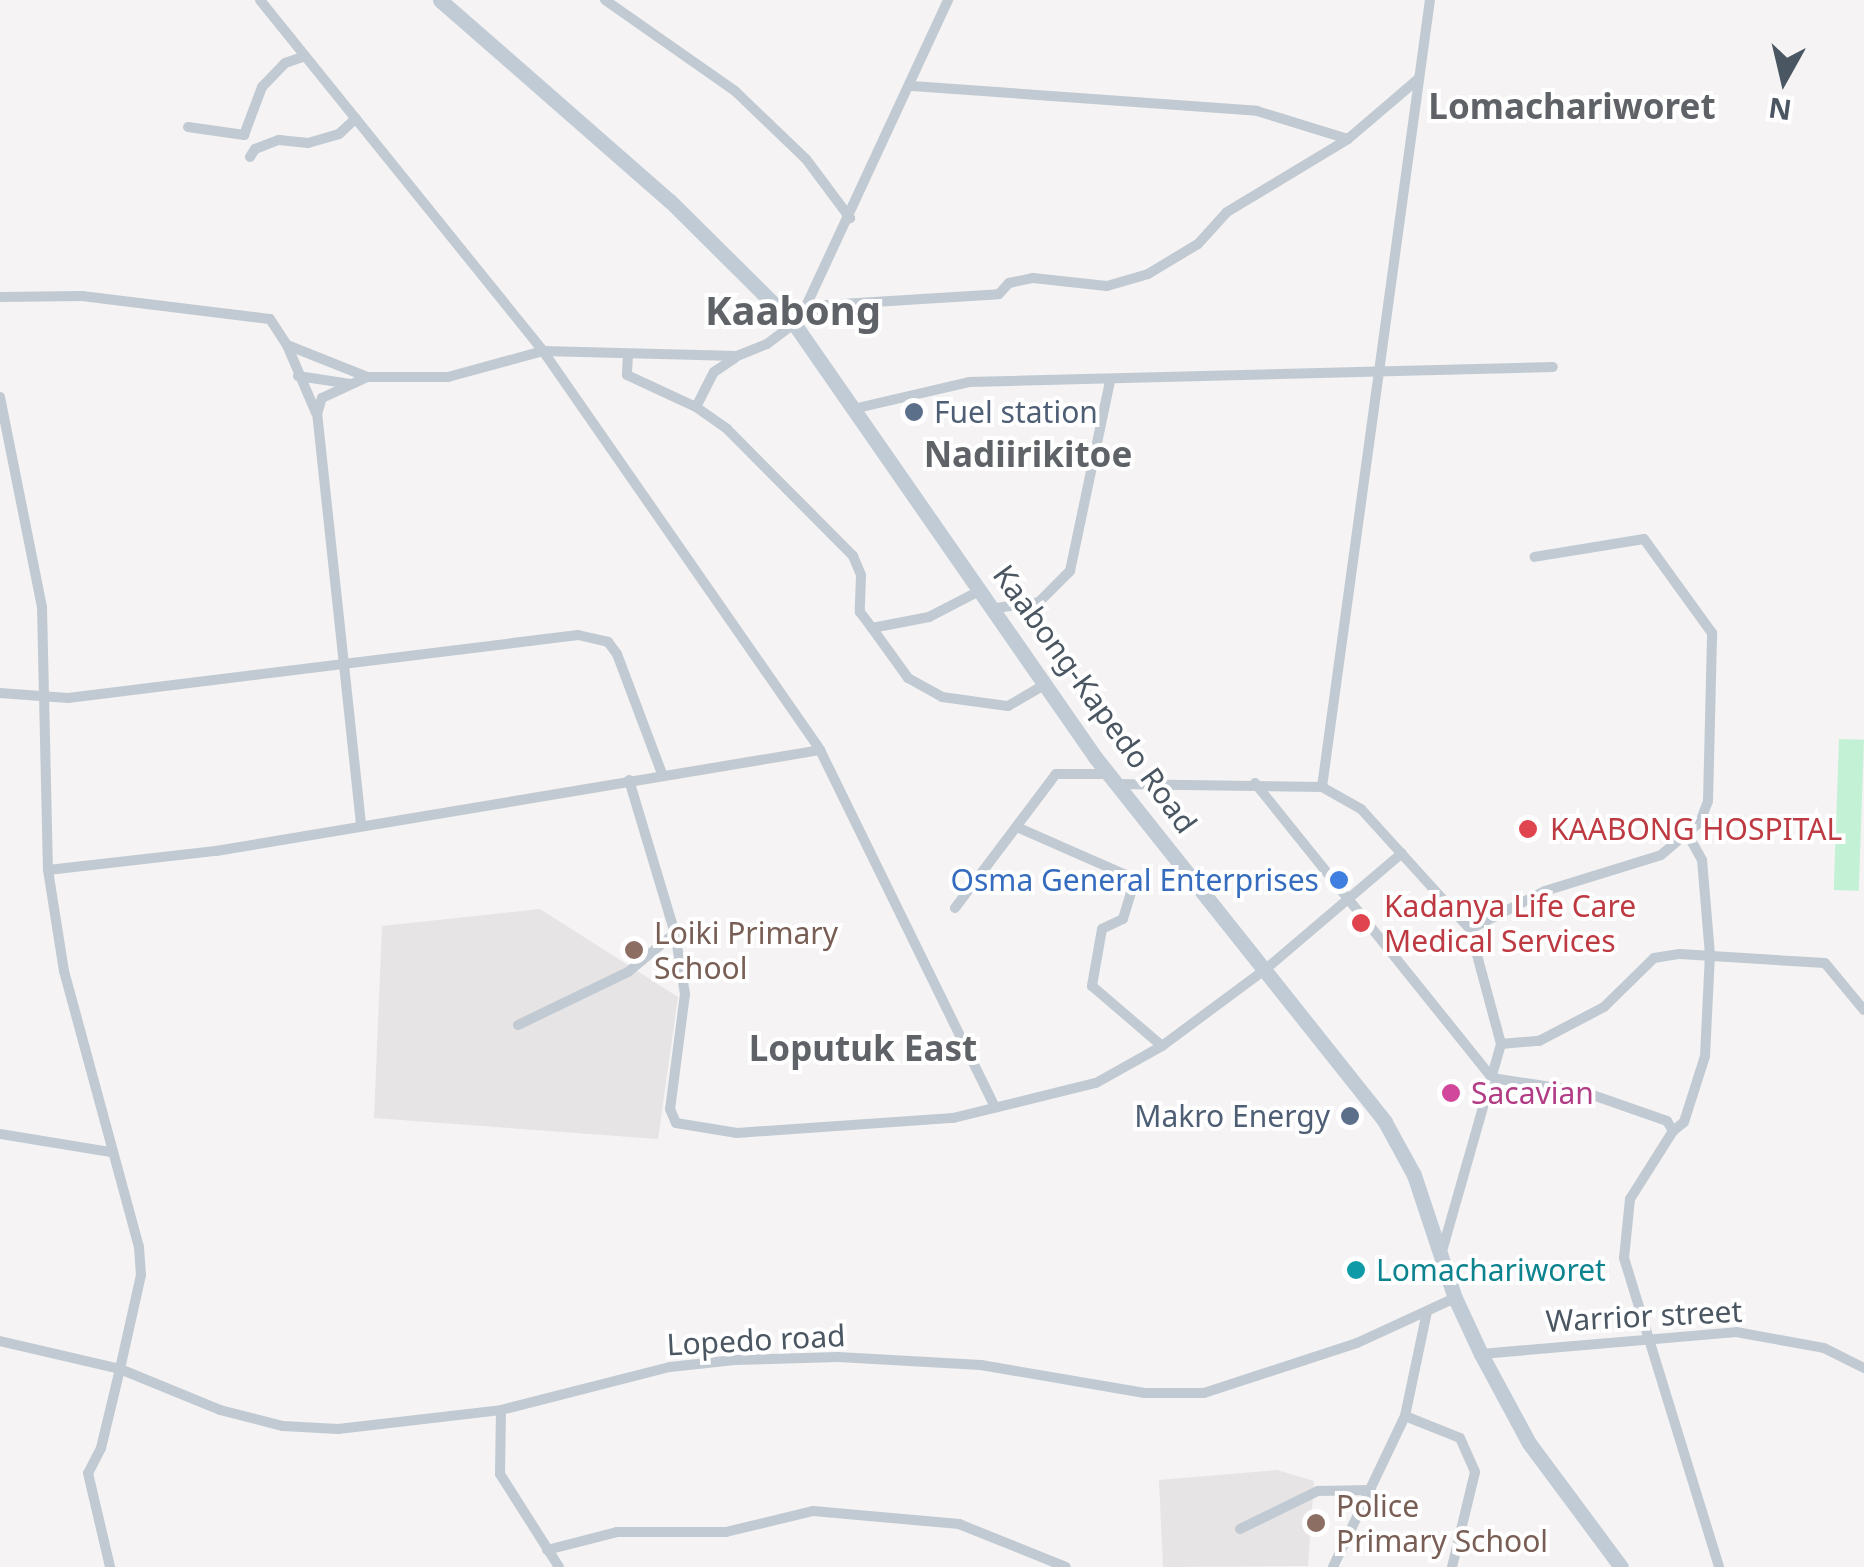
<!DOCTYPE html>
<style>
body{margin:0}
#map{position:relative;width:1864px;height:1567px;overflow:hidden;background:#f5f3f3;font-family:"Noto Sans",sans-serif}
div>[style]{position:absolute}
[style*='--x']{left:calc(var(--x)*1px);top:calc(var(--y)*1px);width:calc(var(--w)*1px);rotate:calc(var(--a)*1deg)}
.education>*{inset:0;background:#e6e4e5}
.green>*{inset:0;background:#c3f1d5;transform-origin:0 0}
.minor>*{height:10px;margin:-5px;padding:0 5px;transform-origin:5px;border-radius:5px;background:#c1cad2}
.secondary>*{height:15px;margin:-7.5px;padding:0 7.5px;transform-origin:7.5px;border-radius:7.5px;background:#c1cbd6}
.dots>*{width:28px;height:28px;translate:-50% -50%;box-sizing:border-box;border:5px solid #fff;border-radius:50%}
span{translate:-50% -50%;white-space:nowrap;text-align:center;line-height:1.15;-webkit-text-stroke:8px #fff;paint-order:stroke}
.service-label{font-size:30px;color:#4e5e75}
.left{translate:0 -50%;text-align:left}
.right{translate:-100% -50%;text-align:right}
.street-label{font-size:30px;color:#4a5661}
.health-label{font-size:30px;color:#be3a42}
.shop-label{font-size:30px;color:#366cbe}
.education-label{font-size:30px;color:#785e54}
.hotel-label{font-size:30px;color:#b23c85}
.culture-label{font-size:30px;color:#0d838f}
.quarter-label{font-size:35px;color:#5f6368;font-weight:700}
.district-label{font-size:40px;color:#5f6368;font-weight:700}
.north{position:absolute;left:1734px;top:30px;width:100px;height:100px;-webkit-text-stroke:8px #fff;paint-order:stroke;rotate:188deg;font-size:28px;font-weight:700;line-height:40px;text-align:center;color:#4a5661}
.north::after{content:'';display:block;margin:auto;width:35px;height:45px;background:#4a5661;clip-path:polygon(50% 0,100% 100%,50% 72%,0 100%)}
</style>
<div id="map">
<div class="education">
<i style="clip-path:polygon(540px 909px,678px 997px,658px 1139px,374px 1118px,382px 926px)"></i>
<i style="clip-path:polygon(1277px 1470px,1314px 1481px,1308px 1566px,1163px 1567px,1159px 1480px)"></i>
</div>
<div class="green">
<i style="left:1839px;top:739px;width:25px;height:151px;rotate:2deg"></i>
</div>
<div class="minor">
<i style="--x:260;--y:0;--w:451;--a:51.1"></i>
<i style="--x:543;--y:351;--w:486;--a:55.2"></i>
<i style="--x:820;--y:750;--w:398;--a:63.9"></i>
<i style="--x:605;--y:0;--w:159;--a:35"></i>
<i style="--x:735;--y:91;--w:98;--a:43.8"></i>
<i style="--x:806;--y:159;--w:74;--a:53.3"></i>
<i style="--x:912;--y:86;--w:346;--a:4.1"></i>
<i style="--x:1257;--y:111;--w:95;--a:17.1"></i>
<i style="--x:188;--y:127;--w:57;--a:8.1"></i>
<i style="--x:244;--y:135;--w:51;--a:-69.4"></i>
<i style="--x:262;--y:87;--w:33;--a:-46"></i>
<i style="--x:285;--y:63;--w:21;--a:-19"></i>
<i style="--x:250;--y:157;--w:9;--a:-58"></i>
<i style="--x:255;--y:149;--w:26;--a:-21"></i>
<i style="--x:279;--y:140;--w:29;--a:6"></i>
<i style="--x:308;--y:143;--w:32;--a:-16"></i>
<i style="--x:339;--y:134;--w:23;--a:-43"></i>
<i style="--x:0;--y:297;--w:82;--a:-0.7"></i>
<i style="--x:82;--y:296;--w:189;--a:7"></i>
<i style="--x:270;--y:319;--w:31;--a:57"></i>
<i style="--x:287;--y:345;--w:87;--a:21.6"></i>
<i style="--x:368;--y:377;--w:80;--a:0"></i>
<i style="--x:448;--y:377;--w:98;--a:-15.3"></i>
<i style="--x:543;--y:351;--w:194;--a:1.5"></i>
<i style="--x:737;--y:356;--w:32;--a:-22"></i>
<i style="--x:767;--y:344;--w:41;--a:-37.1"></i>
<i style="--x:800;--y:319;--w:352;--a:-65.1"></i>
<i style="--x:801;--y:318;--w:28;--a:-27"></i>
<i style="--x:826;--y:305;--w:173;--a:-3.6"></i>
<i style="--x:999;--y:294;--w:15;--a:-48"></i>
<i style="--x:1009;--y:283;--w:25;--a:-12"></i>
<i style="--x:1033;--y:278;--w:74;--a:6.2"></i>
<i style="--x:1107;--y:286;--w:43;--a:-16.3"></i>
<i style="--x:1148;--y:274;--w:58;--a:-31"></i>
<i style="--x:1198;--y:244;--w:43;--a:-47.8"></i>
<i style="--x:1227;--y:212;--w:141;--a:-31.1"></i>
<i style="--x:1348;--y:139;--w:91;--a:-40.5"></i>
<i style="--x:287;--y:345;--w:74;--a:66.9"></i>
<i style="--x:628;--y:354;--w:21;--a:93"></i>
<i style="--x:627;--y:375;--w:76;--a:24.9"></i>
<i style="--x:696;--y:407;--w:38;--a:35"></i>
<i style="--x:727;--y:429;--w:179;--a:45.2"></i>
<i style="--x:853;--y:556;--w:21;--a:67"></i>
<i style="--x:861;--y:575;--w:37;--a:92"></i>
<i style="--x:860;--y:612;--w:20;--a:53"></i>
<i style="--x:872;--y:628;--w:58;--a:-10.9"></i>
<i style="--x:929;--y:617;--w:59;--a:-27.4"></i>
<i style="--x:298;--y:376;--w:54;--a:8.6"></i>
<i style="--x:0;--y:397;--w:214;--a:78.7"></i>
<i style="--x:42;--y:607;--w:263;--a:88.7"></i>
<i style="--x:48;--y:870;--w:102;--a:81"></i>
<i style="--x:64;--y:971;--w:286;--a:74.8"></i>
<i style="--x:139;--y:1247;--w:28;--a:86"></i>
<i style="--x:141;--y:1275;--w:96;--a:102.6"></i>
<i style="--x:120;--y:1369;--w:81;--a:103.5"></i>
<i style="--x:101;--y:1448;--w:28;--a:117"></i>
<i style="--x:88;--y:1473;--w:97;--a:76.8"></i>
<i style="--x:696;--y:407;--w:39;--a:-63"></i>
<i style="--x:714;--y:372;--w:25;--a:-34"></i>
<i style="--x:853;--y:409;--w:119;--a:-13.1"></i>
<i style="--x:969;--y:382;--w:584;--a:-1.47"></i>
<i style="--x:996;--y:608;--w:43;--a:-7.9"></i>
<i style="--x:1039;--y:602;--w:44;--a:-45"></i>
<i style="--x:1070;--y:571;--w:194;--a:-78.1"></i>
<i style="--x:872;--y:628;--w:62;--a:54.2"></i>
<i style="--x:908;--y:678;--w:39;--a:29"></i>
<i style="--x:942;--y:697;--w:67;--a:7.8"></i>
<i style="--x:1008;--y:706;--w:44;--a:-30.1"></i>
<i style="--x:0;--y:693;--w:68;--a:4.2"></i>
<i style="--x:68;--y:698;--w:514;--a:-7.04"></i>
<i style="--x:578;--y:635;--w:31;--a:13"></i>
<i style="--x:608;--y:642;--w:15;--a:53"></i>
<i style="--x:617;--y:654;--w:128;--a:69.4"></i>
<i style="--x:629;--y:780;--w:160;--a:73.3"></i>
<i style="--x:675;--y:933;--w:62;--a:80.7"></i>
<i style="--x:685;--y:994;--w:116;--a:97.4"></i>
<i style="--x:670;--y:1109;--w:15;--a:67"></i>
<i style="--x:676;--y:1123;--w:62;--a:9.3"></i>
<i style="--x:737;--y:1133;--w:217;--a:-4"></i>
<i style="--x:953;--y:1118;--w:147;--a:-13.8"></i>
<i style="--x:1096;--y:1083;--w:76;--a:-29.3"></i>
<i style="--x:1162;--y:1046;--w:131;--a:-36.6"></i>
<i style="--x:1267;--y:968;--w:177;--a:-40.4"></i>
<i style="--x:1255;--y:783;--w:378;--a:51.2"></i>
<i style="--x:1492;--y:1078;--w:93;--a:8.7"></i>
<i style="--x:1584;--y:1092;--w:88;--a:19.3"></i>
<i style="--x:1667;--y:1121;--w:12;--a:59"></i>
<i style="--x:1673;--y:1131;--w:80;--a:122.3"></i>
<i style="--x:1630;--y:1199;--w:59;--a:95.8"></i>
<i style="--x:1624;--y:1258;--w:323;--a:72.9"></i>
<i style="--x:1116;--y:784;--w:206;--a:0.8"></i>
<i style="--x:1322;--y:787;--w:45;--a:29.4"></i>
<i style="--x:1361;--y:809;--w:162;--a:47.8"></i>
<i style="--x:1470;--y:929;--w:119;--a:74.9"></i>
<i style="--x:1501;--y:1044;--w:219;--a:105.9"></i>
<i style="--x:1322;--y:787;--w:794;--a:-82.19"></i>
<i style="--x:361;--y:824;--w:412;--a:-96.1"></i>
<i style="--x:317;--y:414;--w:17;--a:-73"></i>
<i style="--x:322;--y:398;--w:50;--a:-25"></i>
<i style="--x:1019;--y:828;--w:115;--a:23.7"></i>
<i style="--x:1124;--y:874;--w:15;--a:53"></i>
<i style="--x:1133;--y:886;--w:34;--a:107"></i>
<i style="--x:1123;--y:919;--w:23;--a:155"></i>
<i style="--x:1102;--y:929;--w:58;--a:100"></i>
<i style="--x:1092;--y:986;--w:92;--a:40.6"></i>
<i style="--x:48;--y:870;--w:169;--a:-6.5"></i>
<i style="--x:216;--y:851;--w:612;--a:-9.49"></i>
<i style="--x:955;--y:908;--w:168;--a:-53"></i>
<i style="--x:1056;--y:774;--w:52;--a:0"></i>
<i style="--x:1470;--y:929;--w:84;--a:-26.9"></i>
<i style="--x:1545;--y:891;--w:121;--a:-17.2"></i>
<i style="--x:1661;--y:855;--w:51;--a:-40.2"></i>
<i style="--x:1700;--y:822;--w:22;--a:-69"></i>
<i style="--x:1708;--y:801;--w:168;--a:-88.6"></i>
<i style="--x:1712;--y:633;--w:116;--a:-125.9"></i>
<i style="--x:1644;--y:539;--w:111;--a:170.7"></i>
<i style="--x:518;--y:1025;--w:122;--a:-25.7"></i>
<i style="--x:628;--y:972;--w:61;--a:-39.7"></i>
<i style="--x:1501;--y:1044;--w:38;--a:-5"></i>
<i style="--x:1539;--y:1041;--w:73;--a:-27.6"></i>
<i style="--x:1604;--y:1007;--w:70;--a:-44.4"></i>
<i style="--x:1654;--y:958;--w:26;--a:-9"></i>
<i style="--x:1680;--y:954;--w:145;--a:3.6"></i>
<i style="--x:1825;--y:963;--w:61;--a:50.3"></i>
<i style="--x:1673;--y:1131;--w:14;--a:-39"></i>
<i style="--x:1684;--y:1122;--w:69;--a:-72.3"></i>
<i style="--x:1705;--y:1056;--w:101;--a:-87.2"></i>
<i style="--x:1710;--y:955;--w:95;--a:-94.8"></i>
<i style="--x:1702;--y:860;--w:29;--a:-119"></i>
<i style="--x:0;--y:1134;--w:111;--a:9.3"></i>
<i style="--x:0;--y:1341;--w:123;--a:13.1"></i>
<i style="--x:120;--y:1369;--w:108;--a:22.3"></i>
<i style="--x:220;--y:1410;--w:65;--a:14.3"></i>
<i style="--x:283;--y:1426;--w:55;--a:3.1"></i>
<i style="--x:338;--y:1429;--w:164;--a:-6.6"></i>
<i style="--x:501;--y:1410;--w:174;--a:-14.3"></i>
<i style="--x:670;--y:1367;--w:65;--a:-6.1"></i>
<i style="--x:735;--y:1360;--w:103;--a:-1.7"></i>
<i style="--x:838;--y:1357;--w:143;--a:3.2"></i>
<i style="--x:981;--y:1365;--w:166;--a:9.7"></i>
<i style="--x:1145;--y:1393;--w:59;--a:0"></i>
<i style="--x:1204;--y:1393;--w:161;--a:-18.1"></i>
<i style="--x:1357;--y:1343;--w:108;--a:-24.7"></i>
<i style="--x:1481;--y:1354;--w:256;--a:-4.9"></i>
<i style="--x:1736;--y:1332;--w:89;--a:10.3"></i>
<i style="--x:1824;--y:1348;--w:45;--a:26.6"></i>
<i style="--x:501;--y:1410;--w:64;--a:90.9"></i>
<i style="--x:500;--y:1474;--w:110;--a:57.6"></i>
<i style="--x:1405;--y:1416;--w:59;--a:21.8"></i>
<i style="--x:1460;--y:1438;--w:37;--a:66"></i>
<i style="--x:1475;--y:1472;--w:98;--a:103.6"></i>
<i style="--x:1240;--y:1529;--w:87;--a:-26"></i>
<i style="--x:1318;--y:1491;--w:53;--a:-1.1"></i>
<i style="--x:547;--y:1550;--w:72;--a:-14.4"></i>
<i style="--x:617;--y:1532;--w:109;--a:0"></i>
<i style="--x:726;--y:1532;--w:89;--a:-13.6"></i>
<i style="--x:813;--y:1511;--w:147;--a:5.1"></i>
<i style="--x:959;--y:1524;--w:115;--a:21.9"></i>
<i style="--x:1333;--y:1567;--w:167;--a:-64.5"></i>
<i style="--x:1405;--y:1416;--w:106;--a:-78.1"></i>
</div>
<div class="secondary">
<i style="--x:440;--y:0;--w:305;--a:41.2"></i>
<i style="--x:670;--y:201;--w:176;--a:44.8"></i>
<i style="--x:795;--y:325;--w:526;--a:55.22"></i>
<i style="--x:1095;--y:757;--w:466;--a:51.5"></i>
<i style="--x:1385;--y:1122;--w:60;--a:61.3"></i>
<i style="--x:1414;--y:1175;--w:130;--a:71.6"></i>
<i style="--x:1455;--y:1298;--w:62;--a:65.1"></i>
<i style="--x:1481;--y:1354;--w:101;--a:61.7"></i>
<i style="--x:1529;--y:1443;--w:154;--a:53.4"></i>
</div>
<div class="dots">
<i style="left:914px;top:412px;background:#5c6f8a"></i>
<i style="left:1528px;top:829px;background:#e0444e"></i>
<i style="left:1339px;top:880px;background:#3f7fe0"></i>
<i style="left:1361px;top:923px;background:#e0444e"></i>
<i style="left:634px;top:950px;background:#8d6e63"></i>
<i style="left:1451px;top:1093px;background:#d1479c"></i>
<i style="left:1350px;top:1116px;background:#5c6f8a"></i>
<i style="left:1356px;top:1270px;background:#0f9aa8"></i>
<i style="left:1316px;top:1523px;background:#8d6e63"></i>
</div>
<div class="service-label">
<span class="left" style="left:934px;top:412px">Fuel station</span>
<span class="right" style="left:1330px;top:1116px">Makro Energy</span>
</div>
<div class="street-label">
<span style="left:1095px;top:699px;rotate:54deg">Kaabong-Kapedo Road</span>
<span style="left:1644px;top:1316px;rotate:-3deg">Warrior street</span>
<span style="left:756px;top:1340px;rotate:-3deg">Lopedo road</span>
</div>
<div class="health-label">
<span class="left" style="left:1550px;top:829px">KAABONG HOSPITAL</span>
<span class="left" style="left:1384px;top:923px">Kadanya Life Care<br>Medical Services</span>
</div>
<div class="shop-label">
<span class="right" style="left:1319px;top:880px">Osma General Enterprises</span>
</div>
<div class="education-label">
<span class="left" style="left:654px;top:950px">Loiki Primary<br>School</span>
<span class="left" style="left:1336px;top:1523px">Police<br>Primary School</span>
</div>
<div class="hotel-label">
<span class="left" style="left:1471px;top:1093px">Sacavian</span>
</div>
<div class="culture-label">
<span class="left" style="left:1376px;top:1270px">Lomachariworet</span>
</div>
<div class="quarter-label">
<span style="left:1572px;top:106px">Lomachariworet</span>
<span style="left:1028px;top:454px">Nadiirikitoe</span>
<span style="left:863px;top:1048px">Loputuk East</span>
</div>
<div class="district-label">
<span style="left:793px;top:310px">Kaabong</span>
</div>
<div class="north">N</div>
</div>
